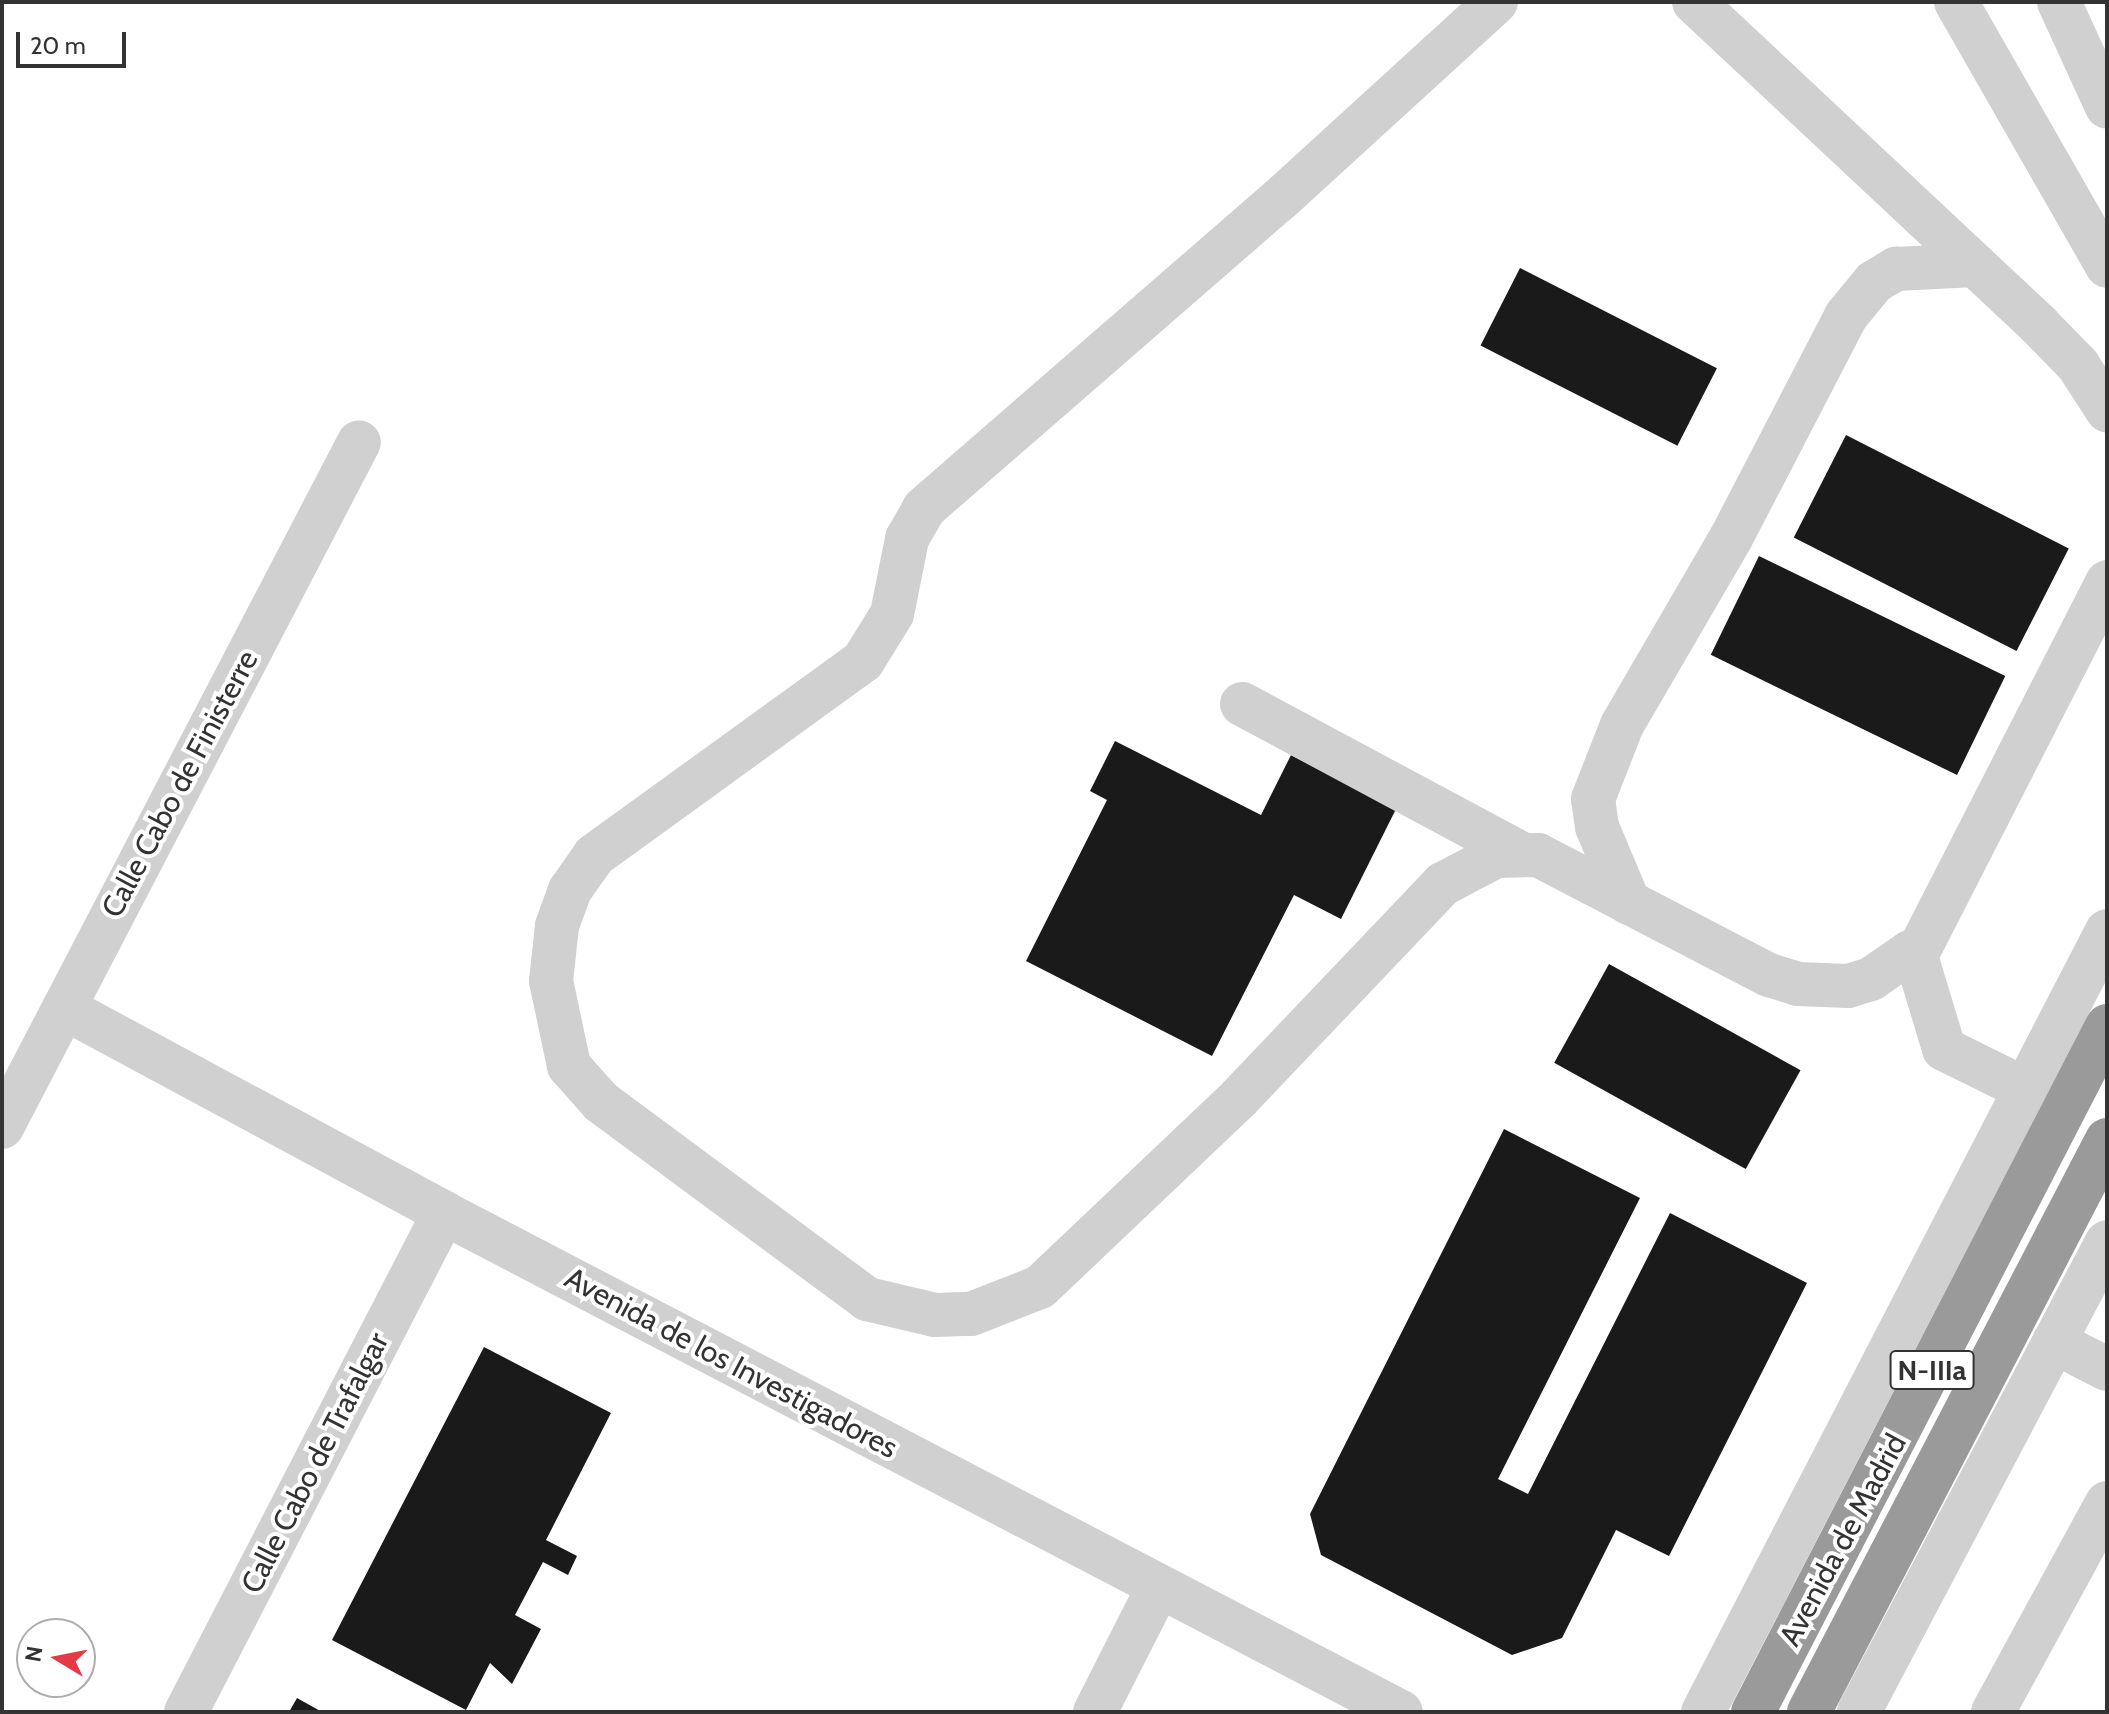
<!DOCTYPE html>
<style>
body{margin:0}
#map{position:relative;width:2109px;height:1714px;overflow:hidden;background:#fff;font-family:Cabin,sans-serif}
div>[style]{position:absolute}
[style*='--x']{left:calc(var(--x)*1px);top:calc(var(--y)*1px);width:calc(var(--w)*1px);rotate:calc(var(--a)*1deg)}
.building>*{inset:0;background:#1a1a1a;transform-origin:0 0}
.minor>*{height:44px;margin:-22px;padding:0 22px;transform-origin:22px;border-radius:22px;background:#d0d0d0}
.highway>*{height:44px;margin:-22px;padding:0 22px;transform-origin:22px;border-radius:22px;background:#9a9a9a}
span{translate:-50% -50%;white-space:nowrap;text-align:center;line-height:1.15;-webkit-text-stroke:8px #fff;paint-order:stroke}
.shield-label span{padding:2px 6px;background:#fff;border:2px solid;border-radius:6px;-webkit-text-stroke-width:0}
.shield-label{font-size:28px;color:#333;font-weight:700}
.street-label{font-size:30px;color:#333}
.frame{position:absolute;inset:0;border:4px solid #333;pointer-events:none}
.north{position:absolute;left:16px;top:1618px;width:80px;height:80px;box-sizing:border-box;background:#fff;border:2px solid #adadad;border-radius:50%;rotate:280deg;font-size:22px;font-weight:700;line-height:32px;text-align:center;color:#333}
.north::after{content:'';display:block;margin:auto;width:28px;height:36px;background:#e63946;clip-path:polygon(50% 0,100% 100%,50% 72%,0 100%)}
.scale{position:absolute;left:16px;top:32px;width:110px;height:36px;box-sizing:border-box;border:4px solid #333;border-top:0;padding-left:10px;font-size:24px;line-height:28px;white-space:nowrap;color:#333;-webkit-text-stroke:6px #fff;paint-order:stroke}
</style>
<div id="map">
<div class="building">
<i style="left:1520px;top:268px;width:221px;height:87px;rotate:27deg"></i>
<i style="left:1846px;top:435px;width:250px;height:115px;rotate:27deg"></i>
<i style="left:1759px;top:556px;width:274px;height:110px;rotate:26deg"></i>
<i style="clip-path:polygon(1115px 741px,1261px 815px,1291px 755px,1396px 809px,1341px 919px,1294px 895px,1212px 1056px,1026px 961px,1107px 800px,1090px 791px)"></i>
<i style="left:1609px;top:964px;width:219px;height:113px;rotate:29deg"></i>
<i style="clip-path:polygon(1504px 1129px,1640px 1198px,1498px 1479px,1528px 1494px,1670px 1213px,1807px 1283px,1669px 1556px,1616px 1530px,1562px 1638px,1512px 1655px,1321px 1555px,1310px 1514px)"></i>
<i style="clip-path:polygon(484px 1347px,611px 1413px,546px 1540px,577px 1556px,568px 1575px,543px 1562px,515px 1615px,541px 1629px,512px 1684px,490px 1663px,466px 1710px,332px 1640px)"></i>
<i style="clip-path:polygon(297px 1698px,322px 1712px,289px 1712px)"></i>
</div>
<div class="minor">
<i style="--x:1496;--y:2;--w:292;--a:137.6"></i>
<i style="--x:1280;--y:199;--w:472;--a:139"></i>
<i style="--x:924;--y:509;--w:34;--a:120"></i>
<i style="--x:907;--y:539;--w:76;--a:101.3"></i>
<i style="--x:892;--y:614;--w:55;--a:121.7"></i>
<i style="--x:863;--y:661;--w:332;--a:144.1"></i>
<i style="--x:594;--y:856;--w:42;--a:125.2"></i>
<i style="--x:570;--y:890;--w:38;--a:110"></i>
<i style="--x:557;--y:926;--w:55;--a:96.2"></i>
<i style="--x:551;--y:981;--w:87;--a:78"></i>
<i style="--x:569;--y:1066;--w:48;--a:48.4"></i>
<i style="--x:601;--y:1102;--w:331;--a:36.5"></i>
<i style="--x:867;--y:1299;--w:70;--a:13.2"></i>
<i style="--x:935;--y:1315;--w:36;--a:-2"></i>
<i style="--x:971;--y:1314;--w:74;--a:-21.4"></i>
<i style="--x:1040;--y:1287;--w:274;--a:-43.5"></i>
<i style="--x:1239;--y:1098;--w:296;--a:-46.4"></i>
<i style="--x:1443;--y:884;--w:60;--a:-27.8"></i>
<i style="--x:1496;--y:856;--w:42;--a:-1.4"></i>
<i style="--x:1538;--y:855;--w:260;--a:27.5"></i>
<i style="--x:1769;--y:975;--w:30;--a:17"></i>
<i style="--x:1798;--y:984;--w:50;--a:2.3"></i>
<i style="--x:1848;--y:986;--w:24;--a:-17"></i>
<i style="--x:1871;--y:979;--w:47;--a:-34.7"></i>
<i style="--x:1910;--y:952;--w:7;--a:34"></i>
<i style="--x:1694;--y:2;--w:473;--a:43.1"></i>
<i style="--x:2039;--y:325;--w:56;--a:45.7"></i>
<i style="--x:2078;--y:365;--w:54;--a:57.2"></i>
<i style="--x:1956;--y:2;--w:304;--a:60.2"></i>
<i style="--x:2059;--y:2;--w:115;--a:65.4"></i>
<i style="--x:1242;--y:704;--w:315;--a:28.2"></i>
<i style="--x:1629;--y:903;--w:82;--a:-112.8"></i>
<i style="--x:1597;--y:827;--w:28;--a:-98"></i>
<i style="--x:1593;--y:799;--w:79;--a:-68.6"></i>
<i style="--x:1622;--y:725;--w:216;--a:-59.8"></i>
<i style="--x:1731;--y:538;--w:250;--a:-62.6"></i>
<i style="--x:1846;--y:316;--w:44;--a:-50.5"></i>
<i style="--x:1874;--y:282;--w:26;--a:-31"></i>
<i style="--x:1896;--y:269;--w:79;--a:-2.9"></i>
<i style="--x:1916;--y:956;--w:420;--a:-62.9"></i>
<i style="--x:1916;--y:956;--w:97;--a:73.2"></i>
<i style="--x:1944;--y:1049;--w:90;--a:26.3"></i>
<i style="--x:64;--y:1008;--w:432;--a:28.3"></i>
<i style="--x:444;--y:1213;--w:1079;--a:27.54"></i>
<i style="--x:2;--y:1127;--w:772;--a:-62.47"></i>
<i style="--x:2054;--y:1342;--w:59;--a:27"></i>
<i style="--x:186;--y:1712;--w:562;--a:-62.66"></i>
<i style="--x:1095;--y:1712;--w:141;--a:-63.1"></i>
<i style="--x:1703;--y:1712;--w:879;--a:-62.65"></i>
<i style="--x:1859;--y:1712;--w:531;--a:-62.18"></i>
<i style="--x:1993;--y:1712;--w:238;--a:-61.4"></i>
</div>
<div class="highway">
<i style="--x:1753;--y:1712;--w:772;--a:-62.7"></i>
<i style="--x:1809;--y:1712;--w:645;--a:-62.48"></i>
</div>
<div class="shield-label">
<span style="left:1932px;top:1370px">N-IIIa</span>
</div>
<div class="street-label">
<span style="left:180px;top:784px;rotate:-62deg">Calle Cabo de Finisterre</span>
<span style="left:731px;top:1363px;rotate:28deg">Avenida de los Investigadores</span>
<span style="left:315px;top:1463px;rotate:-63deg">Calle Cabo de Trafalgar</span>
<span style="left:1843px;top:1540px;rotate:-62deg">Avenida de Madrid</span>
</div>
<div class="frame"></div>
<div class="north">N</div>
<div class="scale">20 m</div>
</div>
